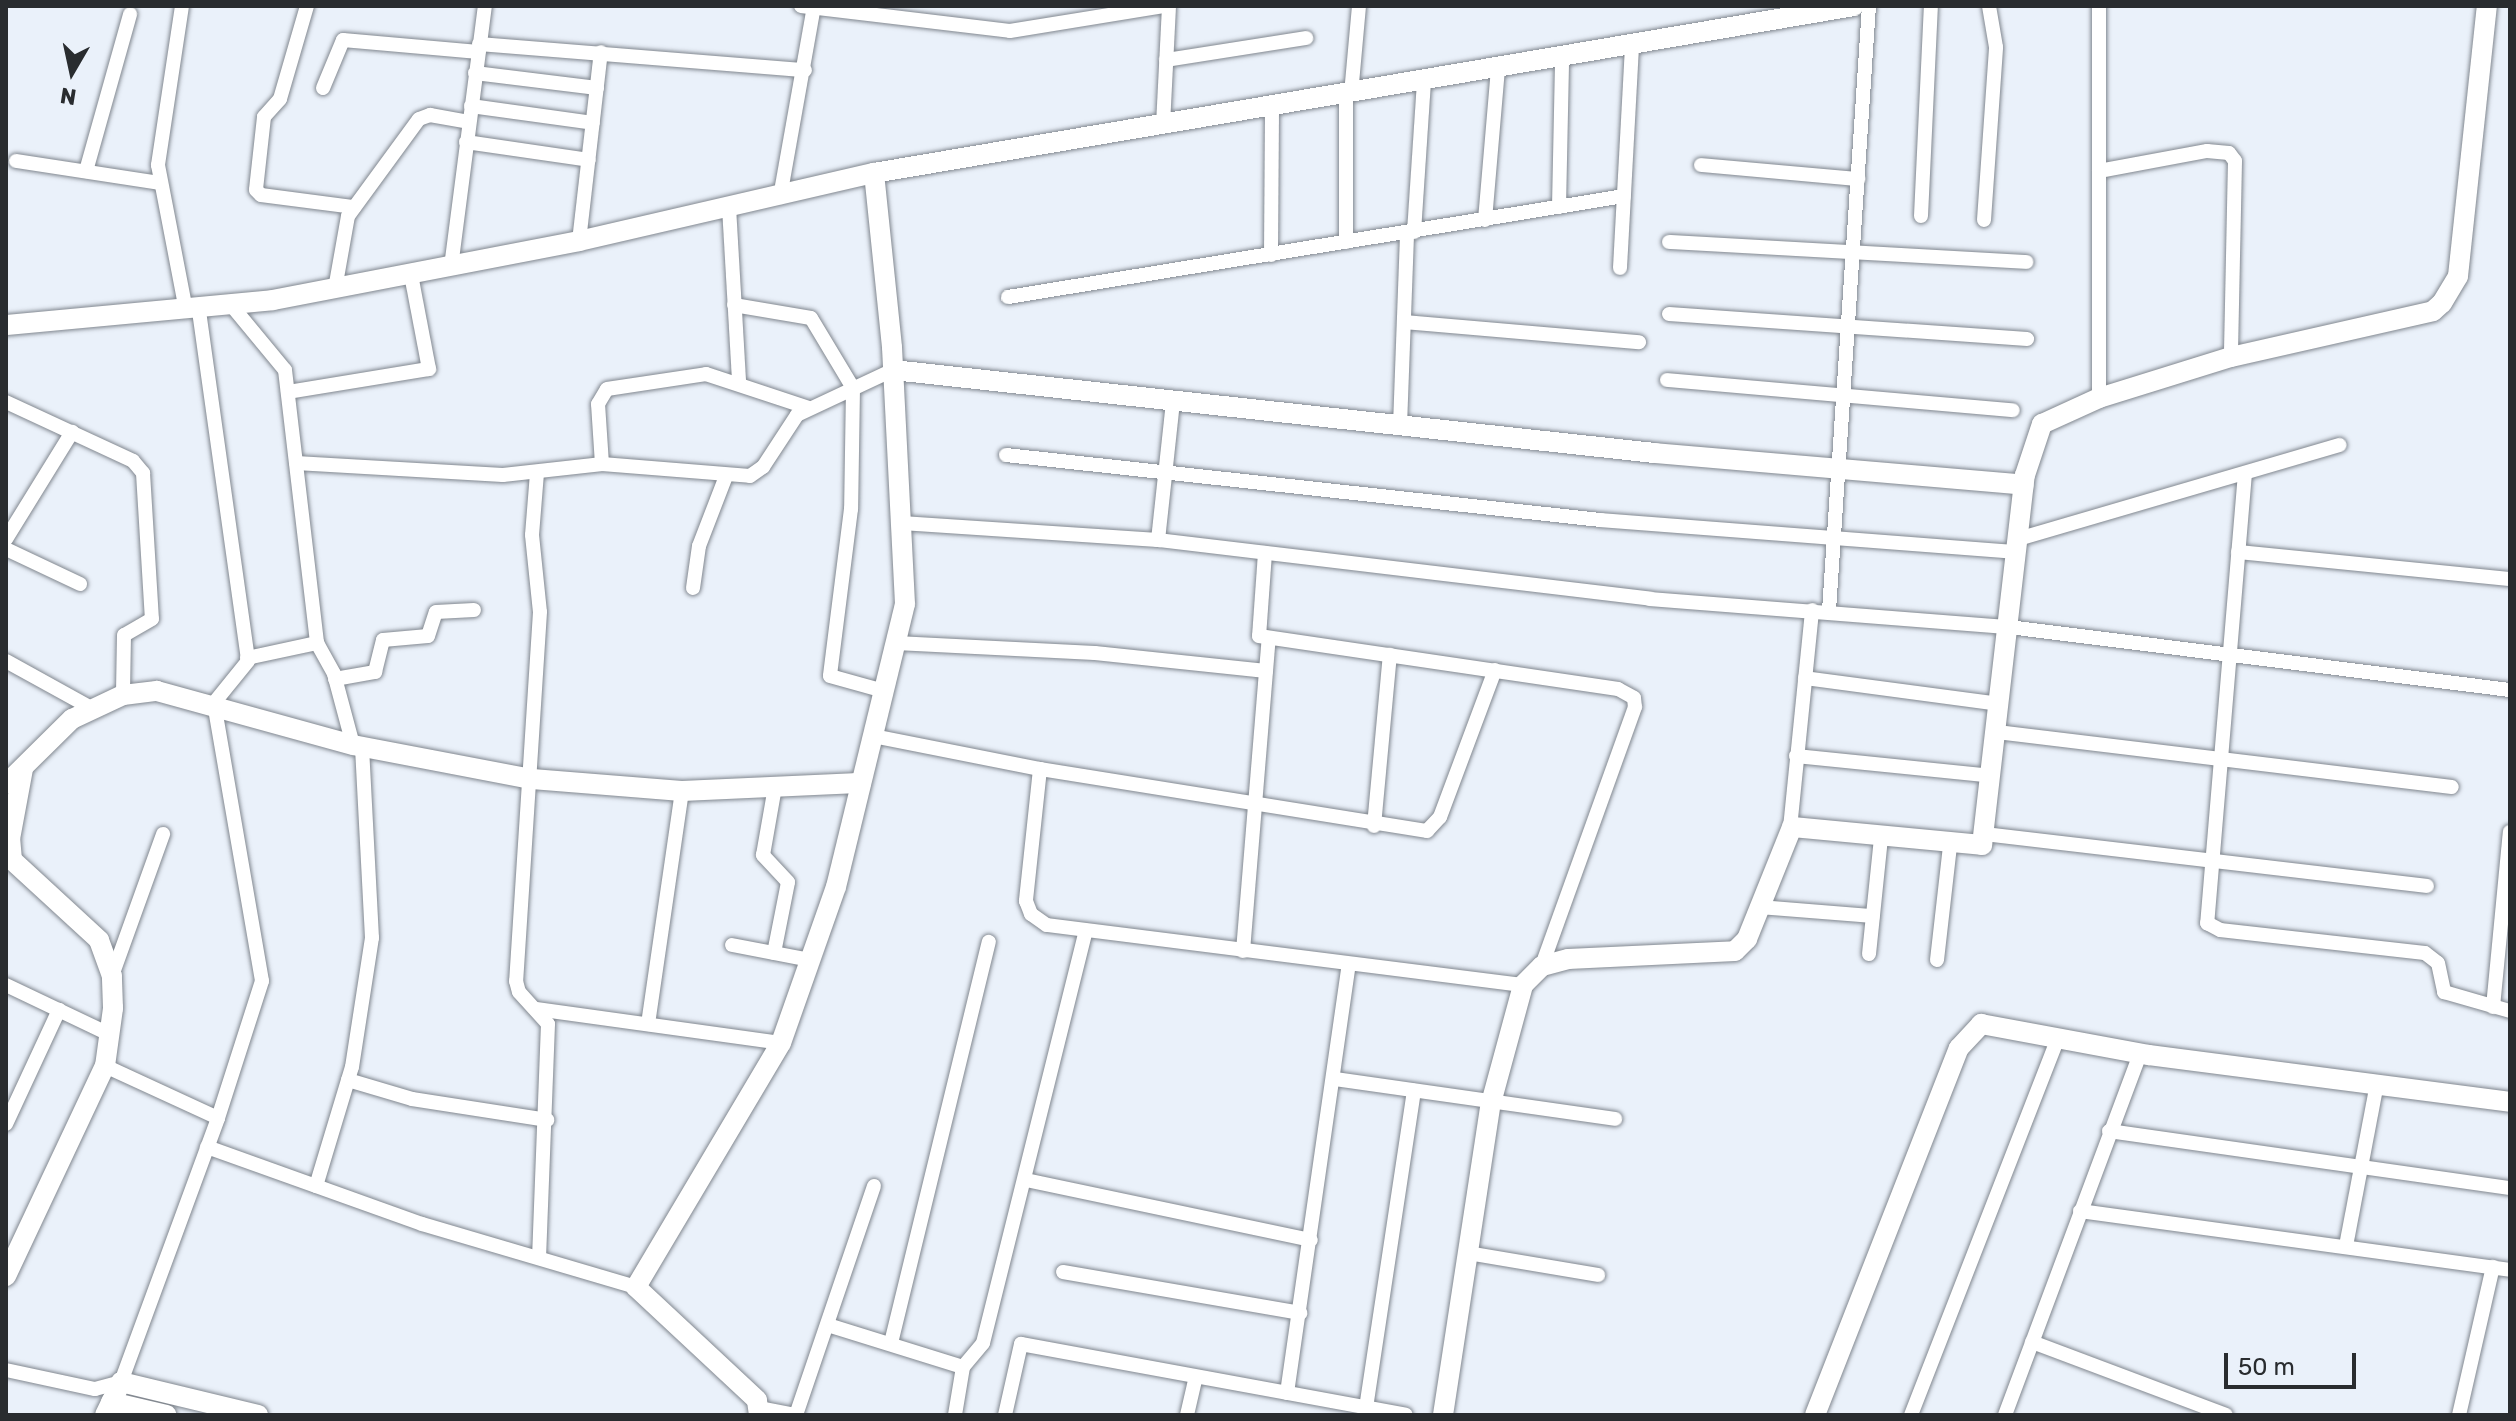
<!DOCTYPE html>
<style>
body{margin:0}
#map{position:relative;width:2516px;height:1421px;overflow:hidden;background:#eaf1fa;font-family:Rubik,sans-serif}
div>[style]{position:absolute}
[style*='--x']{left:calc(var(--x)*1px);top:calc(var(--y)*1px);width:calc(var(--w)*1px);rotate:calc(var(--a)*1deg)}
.roads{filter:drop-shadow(0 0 2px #81878f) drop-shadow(0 0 2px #81878f)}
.street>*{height:14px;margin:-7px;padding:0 7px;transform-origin:7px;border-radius:7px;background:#fff}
.secondary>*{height:20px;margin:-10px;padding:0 10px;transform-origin:10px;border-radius:10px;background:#fff}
span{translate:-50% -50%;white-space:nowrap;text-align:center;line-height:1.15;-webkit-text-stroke:8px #eaf1fa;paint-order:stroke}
.frame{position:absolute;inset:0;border:8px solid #292c2f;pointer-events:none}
.north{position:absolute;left:32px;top:32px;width:80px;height:80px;-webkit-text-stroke:6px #eaf1fa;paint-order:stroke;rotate:189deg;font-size:22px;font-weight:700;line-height:32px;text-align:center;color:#292c2f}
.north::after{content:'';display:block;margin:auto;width:28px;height:36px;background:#292c2f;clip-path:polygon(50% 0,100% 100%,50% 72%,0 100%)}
.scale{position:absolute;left:2224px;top:1353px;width:132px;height:36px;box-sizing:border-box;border:4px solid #292c2f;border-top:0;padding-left:10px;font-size:24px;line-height:28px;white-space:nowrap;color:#292c2f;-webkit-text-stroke:6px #eaf1fa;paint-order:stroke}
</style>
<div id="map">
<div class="roads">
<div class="street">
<i style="--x:182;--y:6;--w:161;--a:98.6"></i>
<i style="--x:158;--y:165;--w:148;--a:79.1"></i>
<i style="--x:307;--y:6;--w:97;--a:106.2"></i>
<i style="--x:280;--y:99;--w:24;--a:132"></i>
<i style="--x:264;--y:117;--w:73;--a:96.3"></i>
<i style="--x:256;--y:190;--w:7;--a:45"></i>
<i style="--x:261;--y:195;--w:94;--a:7.4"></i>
<i style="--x:801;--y:6;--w:210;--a:6.8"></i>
<i style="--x:1010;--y:31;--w:157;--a:-9.2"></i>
<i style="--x:479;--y:44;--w:327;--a:4.6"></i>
<i style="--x:1166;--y:60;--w:142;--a:-8.9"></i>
<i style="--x:475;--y:73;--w:123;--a:7"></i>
<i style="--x:323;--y:88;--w:52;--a:-67.4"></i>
<i style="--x:343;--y:40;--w:136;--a:5.1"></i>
<i style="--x:1351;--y:94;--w:88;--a:-84.8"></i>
<i style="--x:1346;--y:95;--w:147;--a:90"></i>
<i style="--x:471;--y:106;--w:123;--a:7.9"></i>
<i style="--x:1163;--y:125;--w:119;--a:-87.1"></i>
<i style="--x:466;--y:142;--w:124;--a:8.3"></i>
<i style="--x:16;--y:161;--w:146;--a:8.7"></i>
<i style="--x:1701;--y:165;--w:158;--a:5.1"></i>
<i style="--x:86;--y:171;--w:163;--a:-74.3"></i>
<i style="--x:2099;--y:171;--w:110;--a:-10.5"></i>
<i style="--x:2207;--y:151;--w:22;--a:5"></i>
<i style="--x:2229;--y:153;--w:10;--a:53"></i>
<i style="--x:2235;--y:161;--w:196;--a:91.2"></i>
<i style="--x:780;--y:197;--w:194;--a:-79.9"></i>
<i style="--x:729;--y:207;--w:176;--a:86.7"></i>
<i style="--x:1559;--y:207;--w:148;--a:-88.8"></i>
<i style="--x:1921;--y:216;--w:210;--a:-87.3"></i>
<i style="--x:1485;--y:220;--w:152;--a:-85.1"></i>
<i style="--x:1984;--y:220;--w:173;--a:-86"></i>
<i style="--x:1996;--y:47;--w:42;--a:-99.7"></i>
<i style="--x:1414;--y:232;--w:150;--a:-86.2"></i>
<i style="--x:579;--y:241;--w:190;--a:-83.4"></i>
<i style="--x:1669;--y:242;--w:358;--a:3.2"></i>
<i style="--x:1271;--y:255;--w:148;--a:-89.6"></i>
<i style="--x:451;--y:267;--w:263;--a:-82.6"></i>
<i style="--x:1620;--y:268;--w:221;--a:-86.9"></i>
<i style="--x:335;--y:289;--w:74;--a:-79.9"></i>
<i style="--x:348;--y:216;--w:120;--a:-53.8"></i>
<i style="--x:419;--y:119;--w:12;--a:-20"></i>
<i style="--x:430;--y:115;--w:39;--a:10"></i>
<i style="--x:1008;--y:297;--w:624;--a:-9.31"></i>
<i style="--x:734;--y:305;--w:78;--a:9.6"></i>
<i style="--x:811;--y:318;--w:82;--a:59"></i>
<i style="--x:853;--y:388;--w:121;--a:90.9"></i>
<i style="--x:851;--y:509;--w:168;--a:97.2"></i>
<i style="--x:830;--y:676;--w:56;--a:15.5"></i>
<i style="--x:232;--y:306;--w:83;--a:50.4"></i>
<i style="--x:285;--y:370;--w:275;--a:83.3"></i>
<i style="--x:317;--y:643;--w:35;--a:61"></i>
<i style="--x:334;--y:674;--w:73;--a:75"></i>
<i style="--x:199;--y:311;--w:353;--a:82"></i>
<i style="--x:248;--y:661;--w:54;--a:129"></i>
<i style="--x:214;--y:703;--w:282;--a:80.2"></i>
<i style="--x:262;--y:981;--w:144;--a:107.8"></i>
<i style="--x:1669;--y:314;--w:359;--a:4"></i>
<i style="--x:1404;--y:322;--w:236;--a:4.9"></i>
<i style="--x:1667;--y:380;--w:347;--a:5"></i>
<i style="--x:288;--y:392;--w:143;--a:-9.3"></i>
<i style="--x:429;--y:369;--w:96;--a:-100.8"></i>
<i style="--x:2099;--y:398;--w:392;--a:-90"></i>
<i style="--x:6;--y:402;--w:140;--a:24.9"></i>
<i style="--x:133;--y:461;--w:16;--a:50"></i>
<i style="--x:143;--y:473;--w:146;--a:86.5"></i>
<i style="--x:152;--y:619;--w:32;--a:150"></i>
<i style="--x:124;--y:635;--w:60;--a:91"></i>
<i style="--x:1400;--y:426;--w:193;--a:-87.9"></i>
<i style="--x:1006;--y:455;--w:598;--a:6.24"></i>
<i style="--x:1600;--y:520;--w:418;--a:4.4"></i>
<i style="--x:296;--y:463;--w:207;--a:3.3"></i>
<i style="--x:503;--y:475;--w:100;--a:-6.3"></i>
<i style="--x:602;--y:464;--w:148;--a:4.6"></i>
<i style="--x:750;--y:476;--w:16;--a:-35"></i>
<i style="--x:763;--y:467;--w:62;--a:-56.8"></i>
<i style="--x:797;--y:415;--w:106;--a:-25.1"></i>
<i style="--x:602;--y:464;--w:60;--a:-93.8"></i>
<i style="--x:598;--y:404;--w:17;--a:-59"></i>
<i style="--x:607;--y:389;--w:100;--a:-8.6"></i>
<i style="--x:706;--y:374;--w:108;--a:18.3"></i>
<i style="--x:537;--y:473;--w:62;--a:94.6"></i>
<i style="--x:532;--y:535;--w:77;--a:84.1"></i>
<i style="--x:540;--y:612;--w:370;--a:93.7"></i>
<i style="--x:516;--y:981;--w:11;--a:75"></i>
<i style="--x:519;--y:992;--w:43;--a:47.8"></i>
<i style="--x:548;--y:1024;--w:234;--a:92.2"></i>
<i style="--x:2245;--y:473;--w:452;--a:94.8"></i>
<i style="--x:2207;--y:923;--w:15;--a:28"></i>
<i style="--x:2220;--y:930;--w:206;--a:6.4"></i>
<i style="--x:2425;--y:953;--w:16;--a:38"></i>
<i style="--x:2438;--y:963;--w:30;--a:78"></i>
<i style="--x:2444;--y:992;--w:69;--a:16.1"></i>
<i style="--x:901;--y:523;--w:258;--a:3.8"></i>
<i style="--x:1158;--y:540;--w:496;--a:6.8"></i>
<i style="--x:1650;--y:599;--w:360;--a:4.5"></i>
<i style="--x:2009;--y:627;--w:505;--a:7.17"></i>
<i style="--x:6;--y:539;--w:126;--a:-58.3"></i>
<i style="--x:2018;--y:539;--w:335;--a:-16.3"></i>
<i style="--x:1158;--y:540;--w:138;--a:-83.8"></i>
<i style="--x:6;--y:549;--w:82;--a:25.3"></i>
<i style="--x:2238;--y:552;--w:273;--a:5.7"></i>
<i style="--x:1265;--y:553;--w:83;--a:94.1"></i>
<i style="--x:1259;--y:636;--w:363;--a:8.4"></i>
<i style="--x:1618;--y:689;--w:18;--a:29"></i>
<i style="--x:1634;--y:698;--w:9;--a:84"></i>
<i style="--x:1635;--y:707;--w:275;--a:109.8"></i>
<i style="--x:693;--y:588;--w:42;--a:-81.9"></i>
<i style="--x:699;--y:546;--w:75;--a:-68.9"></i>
<i style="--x:1829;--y:611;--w:606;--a:-86.22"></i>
<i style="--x:896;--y:643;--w:199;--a:2.9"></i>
<i style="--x:1095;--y:653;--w:172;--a:6"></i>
<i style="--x:247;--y:658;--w:72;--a:-12.1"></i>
<i style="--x:6;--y:661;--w:97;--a:28.9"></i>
<i style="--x:1495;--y:670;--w:157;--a:110.5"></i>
<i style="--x:1440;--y:817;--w:19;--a:133"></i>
<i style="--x:1427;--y:831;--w:392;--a:-170.9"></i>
<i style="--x:1040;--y:769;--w:133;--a:96.1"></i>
<i style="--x:1026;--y:901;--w:14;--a:69"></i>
<i style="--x:1031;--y:914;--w:19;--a:35"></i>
<i style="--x:1047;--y:925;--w:480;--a:7.2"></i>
<i style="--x:1805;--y:678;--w:197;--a:7.6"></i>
<i style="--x:335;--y:679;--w:41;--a:-9.9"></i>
<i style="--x:375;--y:672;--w:33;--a:-76"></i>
<i style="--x:383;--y:640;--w:45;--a:-5.1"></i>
<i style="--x:428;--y:636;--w:25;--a:-72"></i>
<i style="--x:436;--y:612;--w:38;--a:-3"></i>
<i style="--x:1997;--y:732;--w:458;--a:6.9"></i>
<i style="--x:873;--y:736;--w:170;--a:11.2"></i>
<i style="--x:1796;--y:756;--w:197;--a:5.8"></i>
<i style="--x:1374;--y:826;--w:172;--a:-84.7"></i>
<i style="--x:1790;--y:828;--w:219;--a:-84.2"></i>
<i style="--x:1985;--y:834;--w:445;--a:6.7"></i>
<i style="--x:1760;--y:907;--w:113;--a:4.6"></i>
<i style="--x:732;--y:945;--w:79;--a:10.9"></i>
<i style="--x:1243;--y:951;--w:314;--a:-85.3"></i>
<i style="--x:774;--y:953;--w:72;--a:-78.8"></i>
<i style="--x:788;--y:882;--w:37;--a:-133"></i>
<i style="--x:763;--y:855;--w:69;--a:-80"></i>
<i style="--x:1869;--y:954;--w:117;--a:-84.1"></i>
<i style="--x:1937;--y:960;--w:115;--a:-83.5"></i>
<i style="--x:112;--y:976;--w:151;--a:-70.2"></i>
<i style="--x:6;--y:985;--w:116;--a:25.5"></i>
<i style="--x:2493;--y:1007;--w:176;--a:-84.5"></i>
<i style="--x:536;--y:1009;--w:247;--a:7.9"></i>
<i style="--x:648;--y:1024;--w:235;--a:-81.7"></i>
<i style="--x:1335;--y:1079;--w:283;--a:8.1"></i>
<i style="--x:348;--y:1080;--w:67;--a:16.5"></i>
<i style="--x:412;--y:1099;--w:137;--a:8.8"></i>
<i style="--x:6;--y:1124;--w:126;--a:-65.1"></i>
<i style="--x:2109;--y:1131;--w:405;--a:8.1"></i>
<i style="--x:207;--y:1147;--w:228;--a:19.7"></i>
<i style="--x:422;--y:1224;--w:223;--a:16.4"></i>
<i style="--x:1026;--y:1180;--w:291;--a:11.9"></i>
<i style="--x:316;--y:1186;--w:124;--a:-73.2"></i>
<i style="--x:352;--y:1067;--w:131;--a:-81.2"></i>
<i style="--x:372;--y:938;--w:191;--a:-93"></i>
<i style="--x:2080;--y:1211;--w:434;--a:7.8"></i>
<i style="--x:2346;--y:1246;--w:165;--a:-79.2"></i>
<i style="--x:1468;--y:1253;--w:132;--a:9.6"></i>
<i style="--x:1063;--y:1272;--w:241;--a:9.8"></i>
<i style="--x:831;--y:1326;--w:138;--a:17.3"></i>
<i style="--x:963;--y:1367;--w:49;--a:99.5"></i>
<i style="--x:2032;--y:1342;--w:207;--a:20.6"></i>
<i style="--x:891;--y:1343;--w:413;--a:-76.3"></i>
<i style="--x:963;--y:1367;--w:31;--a:-50"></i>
<i style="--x:983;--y:1343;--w:425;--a:-76"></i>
<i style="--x:6;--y:1370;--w:91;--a:12.1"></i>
<i style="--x:95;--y:1389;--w:27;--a:-15"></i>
<i style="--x:121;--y:1382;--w:281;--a:-69.8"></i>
<i style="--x:218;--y:1118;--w:124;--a:-155.3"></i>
<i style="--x:1287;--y:1393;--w:432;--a:-81.8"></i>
<i style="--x:760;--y:1408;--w:38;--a:11"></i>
<i style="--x:1366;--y:1408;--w:321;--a:-81.4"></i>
<i style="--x:796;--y:1415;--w:242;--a:-71.2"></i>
<i style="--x:1005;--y:1415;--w:73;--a:-77.3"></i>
<i style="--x:1021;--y:1344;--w:391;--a:10.4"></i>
<i style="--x:1187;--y:1415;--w:39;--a:-77"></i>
<i style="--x:1911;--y:1415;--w:405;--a:-68.7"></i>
<i style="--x:2005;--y:1415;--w:386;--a:-69.5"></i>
<i style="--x:2459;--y:1415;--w:152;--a:-77.1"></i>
</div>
<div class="secondary">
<i style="--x:6;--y:325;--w:268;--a:-5.3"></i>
<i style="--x:273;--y:300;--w:312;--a:-10.9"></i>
<i style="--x:579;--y:241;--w:303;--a:-13"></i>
<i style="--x:874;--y:173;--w:994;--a:-9.67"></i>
<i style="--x:893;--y:370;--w:766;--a:6.22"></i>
<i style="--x:1654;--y:453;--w:371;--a:4.9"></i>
<i style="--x:6;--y:784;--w:93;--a:-44.6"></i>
<i style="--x:72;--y:719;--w:56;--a:-25.2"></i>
<i style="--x:123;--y:695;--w:34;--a:-7"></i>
<i style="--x:157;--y:691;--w:203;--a:15.4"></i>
<i style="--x:353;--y:745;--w:182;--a:10.8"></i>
<i style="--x:532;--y:779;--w:150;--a:4.6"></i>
<i style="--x:682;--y:791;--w:179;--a:-2.6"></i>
<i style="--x:6;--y:1276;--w:232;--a:-64.8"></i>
<i style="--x:105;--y:1066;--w:59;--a:-82.1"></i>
<i style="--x:113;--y:1008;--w:32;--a:-92"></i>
<i style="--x:112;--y:976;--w:38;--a:-110"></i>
<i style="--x:99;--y:940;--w:118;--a:-137.4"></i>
<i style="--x:12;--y:860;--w:21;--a:-95"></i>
<i style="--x:10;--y:839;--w:71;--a:-79.5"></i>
<i style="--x:111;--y:1402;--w:57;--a:13.1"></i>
<i style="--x:105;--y:1415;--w:37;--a:-64"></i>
<i style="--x:121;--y:1382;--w:141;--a:13.5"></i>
<i style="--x:759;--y:1415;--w:15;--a:-98"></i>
<i style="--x:757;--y:1400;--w:166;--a:-137"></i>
<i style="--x:636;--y:1287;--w:284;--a:-59.3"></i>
<i style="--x:781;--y:1043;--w:165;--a:-70.6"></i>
<i style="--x:836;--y:887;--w:291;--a:-76.3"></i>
<i style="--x:905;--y:604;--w:257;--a:-92.9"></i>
<i style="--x:892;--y:347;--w:175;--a:-95.9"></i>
<i style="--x:1443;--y:1415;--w:316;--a:-81.3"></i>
<i style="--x:1491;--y:1103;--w:122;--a:-74.8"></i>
<i style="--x:1523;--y:985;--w:27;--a:-45"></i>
<i style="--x:1542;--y:966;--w:27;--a:-15"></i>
<i style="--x:1568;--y:959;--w:167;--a:-2.7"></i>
<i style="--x:1735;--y:951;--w:17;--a:-45"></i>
<i style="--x:1747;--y:939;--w:121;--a:-68.1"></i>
<i style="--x:1792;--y:827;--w:191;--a:5.4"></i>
<i style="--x:1982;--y:845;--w:372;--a:-83.4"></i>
<i style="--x:2025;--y:475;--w:54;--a:-71.6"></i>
<i style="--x:2042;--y:424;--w:63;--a:-24.5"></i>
<i style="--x:2099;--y:398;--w:138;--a:-17.3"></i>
<i style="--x:2231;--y:357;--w:207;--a:-12.8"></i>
<i style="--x:2433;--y:311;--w:12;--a:-42"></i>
<i style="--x:2442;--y:303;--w:31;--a:-59"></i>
<i style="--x:2458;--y:276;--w:272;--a:-83.9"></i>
<i style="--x:1815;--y:1415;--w:394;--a:-68.6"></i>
<i style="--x:1959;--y:1048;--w:33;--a:-47"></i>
<i style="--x:1981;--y:1024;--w:171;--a:10.5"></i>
<i style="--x:2149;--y:1055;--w:364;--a:7.4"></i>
</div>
</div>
<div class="frame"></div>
<div class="north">N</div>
<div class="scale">50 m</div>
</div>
